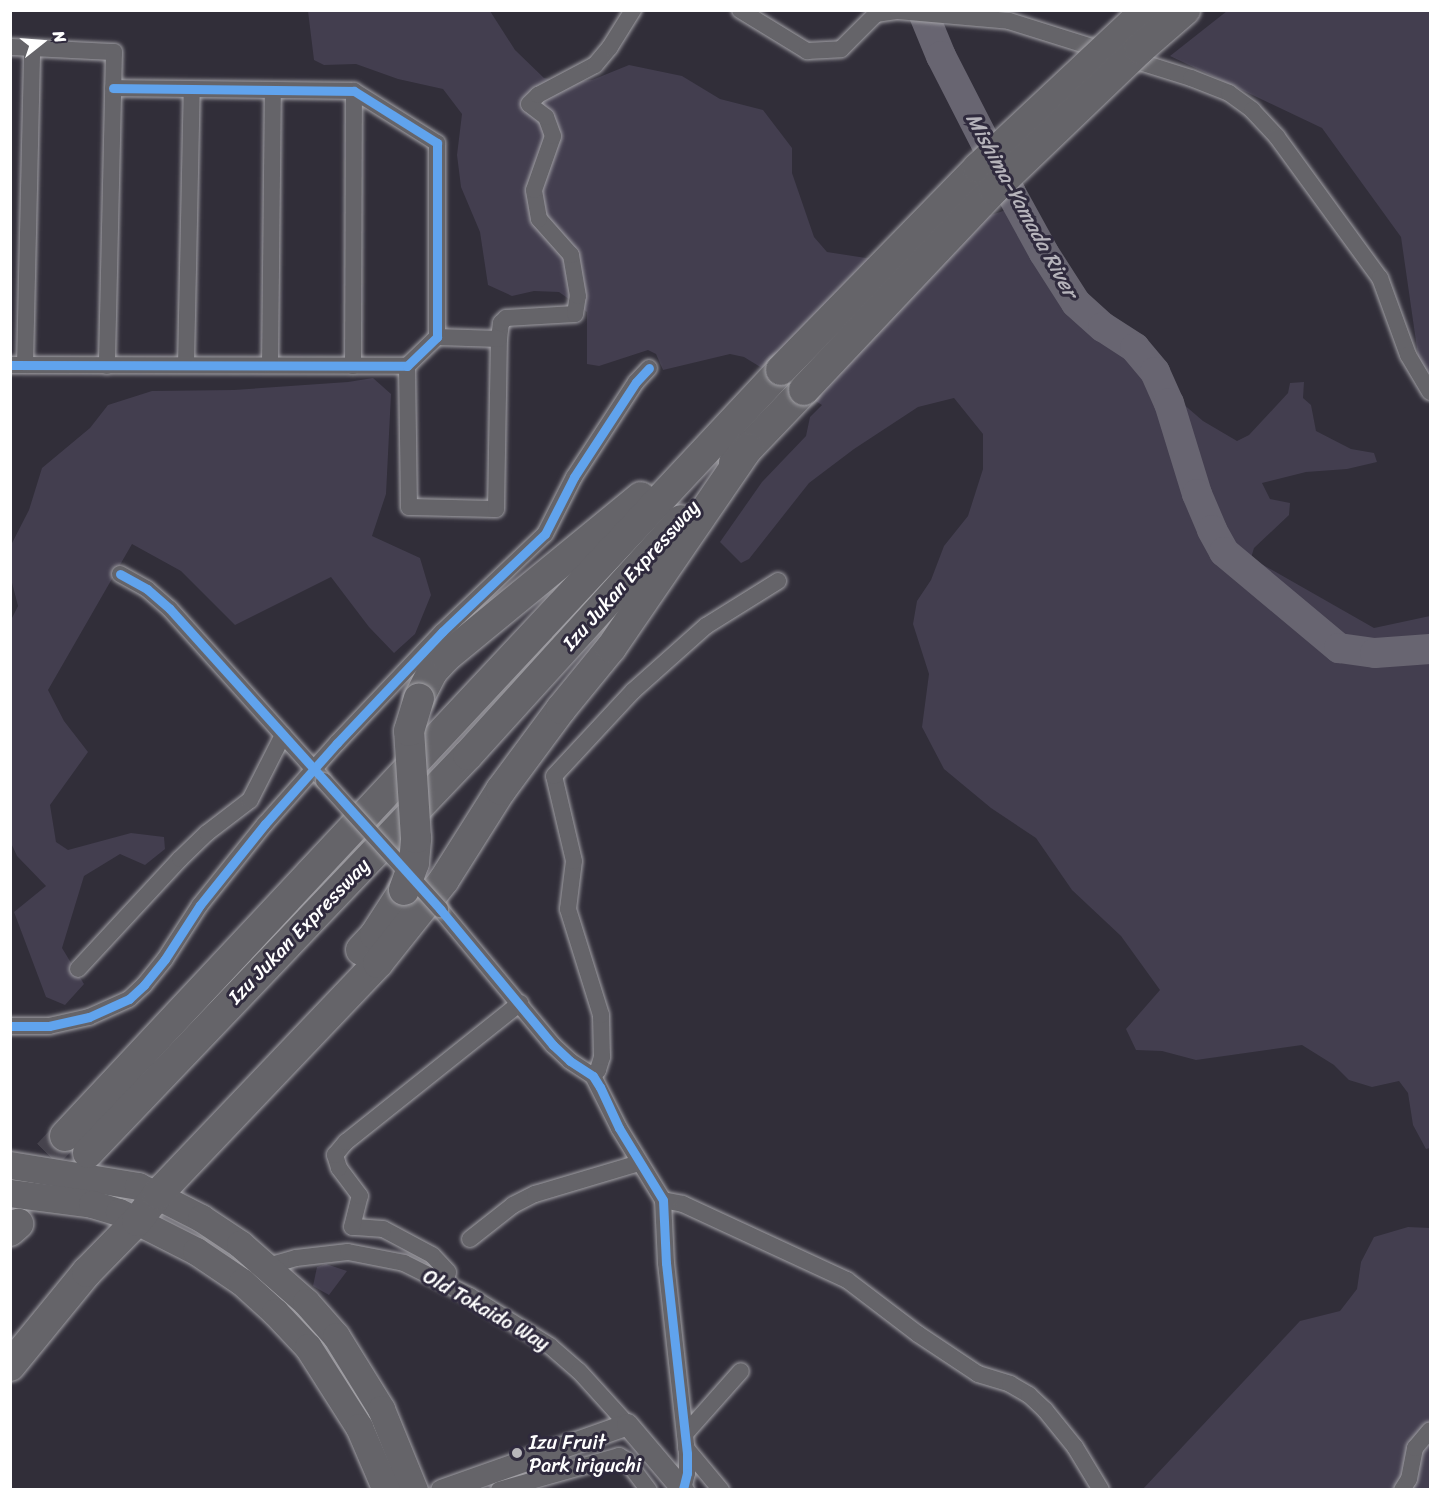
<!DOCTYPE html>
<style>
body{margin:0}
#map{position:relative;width:1441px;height:1500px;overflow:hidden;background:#312e39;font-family:Sriracha,sans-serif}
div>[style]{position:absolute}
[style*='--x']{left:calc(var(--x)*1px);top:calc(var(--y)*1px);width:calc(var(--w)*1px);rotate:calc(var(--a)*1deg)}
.green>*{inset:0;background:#433e4f}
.river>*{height:30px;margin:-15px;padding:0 15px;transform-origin:15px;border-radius:15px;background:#686571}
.motorway-tunnel>*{height:30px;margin-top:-15px;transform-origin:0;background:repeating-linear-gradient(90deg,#46434d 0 30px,transparent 0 45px)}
.roads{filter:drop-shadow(0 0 2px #a2a1a6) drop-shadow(0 0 2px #a2a1a6)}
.minor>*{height:16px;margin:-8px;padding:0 8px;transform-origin:8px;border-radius:8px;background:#656469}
.tertiary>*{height:21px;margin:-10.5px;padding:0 10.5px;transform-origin:10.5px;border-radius:10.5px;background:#656469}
.trunk>*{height:27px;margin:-13.5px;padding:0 13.5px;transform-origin:13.5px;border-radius:13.5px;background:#656469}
.motorway>*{height:30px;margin:-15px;padding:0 15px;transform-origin:15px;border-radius:15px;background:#656469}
.bridges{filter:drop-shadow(0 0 2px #a2a1a6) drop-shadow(0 0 2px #a2a1a6)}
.minor-bridge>*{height:16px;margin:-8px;padding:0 8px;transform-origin:8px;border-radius:8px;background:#656469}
.motorway-bridge>*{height:30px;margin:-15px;padding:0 15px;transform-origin:15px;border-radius:15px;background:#656469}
.cycleway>*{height:9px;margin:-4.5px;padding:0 4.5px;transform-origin:4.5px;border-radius:4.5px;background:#60a3ed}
.dots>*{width:16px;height:16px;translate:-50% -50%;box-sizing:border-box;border:3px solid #2f2a3d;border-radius:50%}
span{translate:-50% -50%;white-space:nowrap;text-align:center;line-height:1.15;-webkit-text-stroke:6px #2f2a3d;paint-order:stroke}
.street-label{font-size:20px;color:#fff}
.poi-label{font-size:20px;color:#fff}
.left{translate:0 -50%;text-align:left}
.water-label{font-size:21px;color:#b6b4bb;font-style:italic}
.frame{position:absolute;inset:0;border:12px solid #fff;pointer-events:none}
.north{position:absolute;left:12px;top:12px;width:60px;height:60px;-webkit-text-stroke:4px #2f2a3d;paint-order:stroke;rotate:73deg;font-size:16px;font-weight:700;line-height:24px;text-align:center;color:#fff}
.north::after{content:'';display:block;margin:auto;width:21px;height:27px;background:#fff;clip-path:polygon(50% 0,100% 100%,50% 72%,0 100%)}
</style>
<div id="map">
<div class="green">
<i style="clip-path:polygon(308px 11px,490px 11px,515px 50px,544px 78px,570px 82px,592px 80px,629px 65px,682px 76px,720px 99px,763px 110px,792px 148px,792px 173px,814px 237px,827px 252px,866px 258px,960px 244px,988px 216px,1006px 210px,1016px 225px,1024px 244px,1053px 271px,1118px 348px,1203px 421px,1237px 441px,1249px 435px,1288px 393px,1290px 383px,1304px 382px,1303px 398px,1311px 405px,1316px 431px,1351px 449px,1374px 453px,1377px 462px,1347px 469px,1306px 472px,1262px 483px,1270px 499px,1290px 503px,1289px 515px,1254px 548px,1251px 558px,1374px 628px,1430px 616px,1430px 1148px,1426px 1149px,1413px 1125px,1408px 1093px,1399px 1081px,1372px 1087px,1349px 1080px,1334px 1065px,1302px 1045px,1196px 1060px,1162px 1051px,1136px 1050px,1126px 1029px,1160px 990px,1121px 936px,1072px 890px,1036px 838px,991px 808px,944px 769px,922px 727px,929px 674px,913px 624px,917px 601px,931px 580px,944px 546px,968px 516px,983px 469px,983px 434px,954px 398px,918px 407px,854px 449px,809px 483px,749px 559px,741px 563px,720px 542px,762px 482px,806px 436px,810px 417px,822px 405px,744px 357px,730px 354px,663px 370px,656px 354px,648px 350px,599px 366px,587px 364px,587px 312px,559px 292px,534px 291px,512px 296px,488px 285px,480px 232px,461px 187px,457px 155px,462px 114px,443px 89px,398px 79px,356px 64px,324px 65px,314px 60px)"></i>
<i style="clip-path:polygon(1227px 11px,1430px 11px,1430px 377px,1419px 362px,1401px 237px,1322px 128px,1170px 56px)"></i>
<i style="clip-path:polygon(373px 378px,391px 394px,386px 494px,372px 536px,420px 558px,431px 595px,415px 634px,394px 653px,369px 627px,331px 577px,235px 625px,181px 571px,132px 544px,48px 690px,64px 721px,88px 752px,50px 805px,56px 842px,68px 850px,131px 833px,164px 837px,165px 849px,145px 865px,120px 854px,84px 876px,62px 948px,84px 984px,65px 1005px,46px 997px,14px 912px,46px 886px,17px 856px,11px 843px,10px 622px,18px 606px,11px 579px,11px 545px,29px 510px,42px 468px,90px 428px,108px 405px,152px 391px,234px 390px,348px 382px)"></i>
<i style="clip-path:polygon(1408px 1227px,1430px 1228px,1430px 1489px,1142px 1490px,1300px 1321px,1340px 1311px,1357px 1289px,1361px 1262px,1374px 1237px)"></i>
<i style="clip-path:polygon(326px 1264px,347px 1271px,329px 1295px,313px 1286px,317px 1267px)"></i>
</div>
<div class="river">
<i style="--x:922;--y:10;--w:50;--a:67.6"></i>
<i style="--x:941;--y:56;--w:154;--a:62.9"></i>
<i style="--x:1011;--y:193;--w:68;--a:61.2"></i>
<i style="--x:1044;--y:253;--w:59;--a:57.4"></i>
<i style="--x:1076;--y:303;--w:36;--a:42"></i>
<i style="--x:1103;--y:327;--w:38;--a:33"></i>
<i style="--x:1135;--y:348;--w:31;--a:50"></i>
<i style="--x:1155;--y:372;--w:34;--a:66"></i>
<i style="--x:1169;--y:403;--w:95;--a:72.9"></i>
<i style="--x:1197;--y:494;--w:39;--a:67"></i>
<i style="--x:1212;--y:530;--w:25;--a:61"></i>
<i style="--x:1224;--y:552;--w:150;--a:39.9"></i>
<i style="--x:1339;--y:648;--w:36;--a:8"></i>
<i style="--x:1375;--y:653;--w:55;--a:-4.2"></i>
</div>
<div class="motorway-tunnel">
<i style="--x:17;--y:1187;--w:70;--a:-46.7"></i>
</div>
<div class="roads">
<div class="minor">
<i style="--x:740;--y:10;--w:79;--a:31.5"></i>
<i style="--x:807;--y:51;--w:34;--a:-3"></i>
<i style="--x:841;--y:49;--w:49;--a:-45"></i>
<i style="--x:876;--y:14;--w:22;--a:-8"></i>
<i style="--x:898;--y:11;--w:111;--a:5.1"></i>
<i style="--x:1009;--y:21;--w:191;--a:17.4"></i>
<i style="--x:1191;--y:78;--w:41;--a:21.5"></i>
<i style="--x:1229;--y:93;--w:29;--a:36"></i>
<i style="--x:1252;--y:110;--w:37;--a:47"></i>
<i style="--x:1277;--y:137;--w:175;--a:53.9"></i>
<i style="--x:1380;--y:278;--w:82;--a:70"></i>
<i style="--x:1408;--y:355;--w:43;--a:59.3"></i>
<i style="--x:10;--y:47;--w:104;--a:2.8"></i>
<i style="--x:114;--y:52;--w:314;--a:91.3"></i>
<i style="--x:499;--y:339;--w:16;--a:-83"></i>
<i style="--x:501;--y:323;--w:7;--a:-45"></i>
<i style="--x:506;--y:318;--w:69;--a:-3.3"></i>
<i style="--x:575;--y:314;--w:18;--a:-81"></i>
<i style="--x:578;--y:296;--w:42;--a:-99.7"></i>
<i style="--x:571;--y:255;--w:48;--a:-131.6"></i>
<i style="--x:539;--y:219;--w:29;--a:-100"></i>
<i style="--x:534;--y:190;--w:57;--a:-70.6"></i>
<i style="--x:553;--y:136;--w:20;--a:-110"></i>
<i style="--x:546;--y:117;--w:21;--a:-143"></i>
<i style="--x:529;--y:104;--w:13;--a:-45"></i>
<i style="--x:538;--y:95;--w:64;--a:-27.8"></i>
<i style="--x:595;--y:65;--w:23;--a:-50"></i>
<i style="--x:610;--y:47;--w:44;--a:-58.1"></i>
<i style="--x:186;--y:364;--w:275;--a:-88.8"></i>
<i style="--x:10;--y:365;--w:397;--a:0.1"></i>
<i style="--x:407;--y:366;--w:42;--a:-44"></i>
<i style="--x:437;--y:337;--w:194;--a:-90"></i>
<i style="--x:437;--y:143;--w:98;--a:-147.9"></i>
<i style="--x:354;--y:91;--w:241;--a:-179.3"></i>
<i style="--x:25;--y:365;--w:317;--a:-88.7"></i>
<i style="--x:270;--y:365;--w:275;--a:-89.4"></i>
<i style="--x:353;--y:366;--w:275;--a:-89.8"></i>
<i style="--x:407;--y:366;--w:141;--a:89.2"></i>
<i style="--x:409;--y:507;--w:87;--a:1.3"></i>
<i style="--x:496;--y:509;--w:170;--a:-89"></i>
<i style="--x:499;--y:339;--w:62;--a:-178.2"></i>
<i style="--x:120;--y:574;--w:31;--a:29"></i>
<i style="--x:147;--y:589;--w:30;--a:41"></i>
<i style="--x:170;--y:609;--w:226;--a:48.1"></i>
<i style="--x:440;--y:909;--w:177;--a:50.3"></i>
<i style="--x:553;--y:1045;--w:23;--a:43"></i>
<i style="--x:570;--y:1061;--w:27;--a:33"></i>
<i style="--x:593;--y:1076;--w:58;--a:63.4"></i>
<i style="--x:619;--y:1128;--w:84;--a:58.6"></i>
<i style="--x:663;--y:1200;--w:63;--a:87.3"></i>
<i style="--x:666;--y:1263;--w:192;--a:83.7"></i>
<i style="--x:687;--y:1454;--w:19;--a:90"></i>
<i style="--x:687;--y:1473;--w:16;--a:104"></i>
<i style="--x:78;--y:969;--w:150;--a:-47.2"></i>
<i style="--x:180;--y:859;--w:37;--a:-44"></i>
<i style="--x:207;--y:833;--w:54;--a:-37.5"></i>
<i style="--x:250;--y:800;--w:73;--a:-63.1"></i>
<i style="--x:10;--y:1026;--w:39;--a:0"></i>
<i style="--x:49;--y:1026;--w:41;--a:-12.7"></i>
<i style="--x:89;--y:1017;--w:44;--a:-24.2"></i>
<i style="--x:129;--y:999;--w:21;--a:-43"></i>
<i style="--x:144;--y:985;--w:33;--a:-51"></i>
<i style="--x:165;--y:959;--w:64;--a:-57.1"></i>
<i style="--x:200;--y:905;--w:104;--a:-51.3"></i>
<i style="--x:265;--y:824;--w:108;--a:-48.4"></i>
<i style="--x:337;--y:743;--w:153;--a:-46.6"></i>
<i style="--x:442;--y:632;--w:142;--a:-43.6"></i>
<i style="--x:545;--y:534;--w:64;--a:-63"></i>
<i style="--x:574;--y:477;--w:113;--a:-56.9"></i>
<i style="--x:636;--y:382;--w:19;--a:-47"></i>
<i style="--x:593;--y:1076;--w:8;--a:-50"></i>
<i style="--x:598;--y:1070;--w:14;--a:-73"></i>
<i style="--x:602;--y:1057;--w:42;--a:-91.4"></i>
<i style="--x:601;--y:1015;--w:111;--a:-107.3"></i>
<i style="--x:568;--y:909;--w:48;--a:-82.9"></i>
<i style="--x:574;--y:861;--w:87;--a:-103.2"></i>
<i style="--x:554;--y:776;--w:116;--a:-47.1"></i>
<i style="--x:633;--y:691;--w:98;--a:-41.7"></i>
<i style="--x:706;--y:626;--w:85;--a:-32"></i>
<i style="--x:663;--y:1200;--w:20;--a:11"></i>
<i style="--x:683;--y:1204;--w:181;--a:24.9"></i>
<i style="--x:847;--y:1280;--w:89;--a:37.3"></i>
<i style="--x:918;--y:1334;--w:72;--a:33.7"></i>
<i style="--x:978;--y:1374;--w:34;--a:17"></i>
<i style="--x:1010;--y:1384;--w:22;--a:30"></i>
<i style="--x:1029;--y:1395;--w:22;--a:43"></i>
<i style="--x:1045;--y:1410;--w:48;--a:51"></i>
<i style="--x:1075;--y:1447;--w:50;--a:58.8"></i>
<i style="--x:470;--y:1239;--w:55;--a:-38.3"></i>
<i style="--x:513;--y:1205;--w:25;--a:-27"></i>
<i style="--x:535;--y:1194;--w:109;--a:-16.6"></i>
<i style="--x:268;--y:1266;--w:29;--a:-16"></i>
<i style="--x:296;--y:1258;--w:52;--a:-6.6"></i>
<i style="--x:348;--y:1252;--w:57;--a:11.1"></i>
<i style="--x:404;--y:1263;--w:74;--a:26.6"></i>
<i style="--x:470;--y:1296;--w:94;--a:32"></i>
<i style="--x:550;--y:1346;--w:38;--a:41"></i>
<i style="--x:579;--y:1371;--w:72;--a:47.8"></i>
<i style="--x:445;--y:1283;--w:11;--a:-75"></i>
<i style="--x:448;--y:1272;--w:23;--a:-133"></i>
<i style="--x:432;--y:1255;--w:55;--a:-152"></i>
<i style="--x:383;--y:1229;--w:31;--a:-176"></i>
<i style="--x:352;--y:1227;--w:32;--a:-76"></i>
<i style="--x:360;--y:1196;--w:35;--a:-127"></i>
<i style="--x:339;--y:1168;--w:14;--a:-107"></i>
<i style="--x:335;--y:1155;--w:17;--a:-50"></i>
<i style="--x:346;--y:1142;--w:223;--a:-38.6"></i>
<i style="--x:685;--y:1434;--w:84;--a:-48.4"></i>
<i style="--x:686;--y:1448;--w:55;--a:50.2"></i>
<i style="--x:499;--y:1490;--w:125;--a:-15.8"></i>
<i style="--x:619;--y:1456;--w:8;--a:30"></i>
<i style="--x:626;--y:1460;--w:38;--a:53"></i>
<i style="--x:1402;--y:1490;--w:13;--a:-58"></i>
<i style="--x:1409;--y:1479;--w:32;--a:-79"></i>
<i style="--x:1415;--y:1448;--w:23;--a:-50"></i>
</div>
<div class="tertiary">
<i style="--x:441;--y:1490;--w:197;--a:-19.5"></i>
<i style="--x:627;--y:1424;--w:87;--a:49.7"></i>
</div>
<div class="trunk">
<i style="--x:10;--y:1165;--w:130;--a:9.3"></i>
<i style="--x:138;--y:1186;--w:71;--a:26.9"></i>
<i style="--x:201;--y:1218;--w:47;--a:33.7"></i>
<i style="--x:240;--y:1244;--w:88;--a:41.3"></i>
<i style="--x:306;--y:1302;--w:45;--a:48.6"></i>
<i style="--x:336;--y:1336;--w:86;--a:58.3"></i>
<i style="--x:381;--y:1409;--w:87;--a:67.8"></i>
<i style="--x:10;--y:1193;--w:83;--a:7.6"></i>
<i style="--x:92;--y:1204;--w:28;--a:17"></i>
<i style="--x:119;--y:1212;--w:86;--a:26.9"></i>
<i style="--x:196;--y:1251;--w:55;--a:34"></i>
<i style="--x:242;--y:1282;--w:45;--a:42.3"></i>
<i style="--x:275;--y:1312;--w:48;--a:46.7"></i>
<i style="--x:308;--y:1347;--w:95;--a:57.5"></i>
<i style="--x:359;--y:1427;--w:69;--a:66.8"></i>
</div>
<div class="motorway">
<i style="--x:734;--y:463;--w:101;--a:-46.2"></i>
<i style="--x:419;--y:698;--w:29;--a:-63"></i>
<i style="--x:432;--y:672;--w:21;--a:-47"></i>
<i style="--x:446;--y:657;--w:252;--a:-39.4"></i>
<i style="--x:361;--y:950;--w:21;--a:-47"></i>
<i style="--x:375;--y:935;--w:54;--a:-57.2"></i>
<i style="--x:65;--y:1136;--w:1049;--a:-46.93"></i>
<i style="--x:88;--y:1153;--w:550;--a:-46.33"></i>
<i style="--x:468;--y:755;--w:317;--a:-47.8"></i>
<i style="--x:10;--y:1231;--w:11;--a:-41"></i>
<i style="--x:10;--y:1366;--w:122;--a:-50.7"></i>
<i style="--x:87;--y:1272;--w:71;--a:-45.6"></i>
<i style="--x:137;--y:1221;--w:34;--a:-52"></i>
<i style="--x:158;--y:1194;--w:319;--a:-46.4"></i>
<i style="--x:378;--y:963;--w:106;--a:-51.5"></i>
<i style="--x:444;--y:880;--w:107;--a:-57.7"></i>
<i style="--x:501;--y:790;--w:101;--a:-53.5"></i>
<i style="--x:561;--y:709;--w:79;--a:-50.7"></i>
<i style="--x:611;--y:648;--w:242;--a:-55.6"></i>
</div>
</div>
<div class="bridges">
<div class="minor-bridge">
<i style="--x:324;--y:781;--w:173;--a:47.8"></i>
</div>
<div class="motorway-bridge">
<i style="--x:781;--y:370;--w:282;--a:-45.7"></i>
<i style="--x:978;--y:168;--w:231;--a:-43.2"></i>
<i style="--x:804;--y:390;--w:277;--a:-46.6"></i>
<i style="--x:994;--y:189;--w:202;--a:-43.8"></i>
<i style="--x:1140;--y:49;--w:60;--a:-40.9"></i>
<i style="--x:404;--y:890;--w:29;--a:-70"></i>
<i style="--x:414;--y:863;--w:25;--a:-85"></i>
<i style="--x:416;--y:838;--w:107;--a:-93.7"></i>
<i style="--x:409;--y:731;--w:34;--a:-73"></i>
</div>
</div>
<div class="cycleway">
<i style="--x:10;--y:365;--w:397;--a:0.1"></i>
<i style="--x:407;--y:366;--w:42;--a:-44"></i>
<i style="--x:437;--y:337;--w:194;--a:-90"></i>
<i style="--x:437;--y:143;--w:98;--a:-147.9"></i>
<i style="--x:354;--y:91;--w:241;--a:-179.3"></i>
<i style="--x:120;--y:574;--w:31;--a:29"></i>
<i style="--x:147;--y:589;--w:30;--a:41"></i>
<i style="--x:170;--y:609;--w:404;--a:48"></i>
<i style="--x:440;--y:909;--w:177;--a:50.3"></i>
<i style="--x:553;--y:1045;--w:23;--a:43"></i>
<i style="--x:570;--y:1061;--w:27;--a:33"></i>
<i style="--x:593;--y:1076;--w:13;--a:58"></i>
<i style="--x:600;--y:1087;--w:45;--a:65.1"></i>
<i style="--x:619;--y:1128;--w:84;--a:58.6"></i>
<i style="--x:663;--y:1200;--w:63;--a:87.3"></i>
<i style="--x:666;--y:1263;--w:192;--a:83.7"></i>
<i style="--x:687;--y:1454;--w:19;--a:90"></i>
<i style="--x:687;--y:1473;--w:16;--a:104"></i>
<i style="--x:10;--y:1026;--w:39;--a:0"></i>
<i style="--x:49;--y:1026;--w:41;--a:-12.7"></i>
<i style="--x:89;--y:1017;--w:44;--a:-24.2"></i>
<i style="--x:129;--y:999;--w:21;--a:-43"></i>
<i style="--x:144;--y:985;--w:33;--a:-51"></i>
<i style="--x:165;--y:959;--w:64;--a:-57.1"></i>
<i style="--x:200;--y:905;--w:104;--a:-51.3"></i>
<i style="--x:265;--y:824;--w:108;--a:-48.4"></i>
<i style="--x:337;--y:743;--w:153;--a:-46.6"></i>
<i style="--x:442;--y:632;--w:142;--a:-43.6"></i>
<i style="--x:545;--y:534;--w:64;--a:-63"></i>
<i style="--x:574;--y:477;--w:113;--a:-56.9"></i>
<i style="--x:636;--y:382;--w:19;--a:-47"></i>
</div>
<div class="dots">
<i style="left:517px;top:1453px;background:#b7b6ba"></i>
</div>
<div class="street-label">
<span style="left:631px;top:575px;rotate:-48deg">Izu Jukan Expressway</span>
<span style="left:299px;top:931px;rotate:-46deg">Izu Jukan Expressway</span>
<span style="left:486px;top:1310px;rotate:30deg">Old Tokaido Way</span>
</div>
<div class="poi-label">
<span class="left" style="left:529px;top:1454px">Izu Fruit<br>Park iriguchi</span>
</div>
<div class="water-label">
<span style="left:1022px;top:205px;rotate:61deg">Mishima-Yamada River</span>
</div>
<div class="frame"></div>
<div class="north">N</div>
</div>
